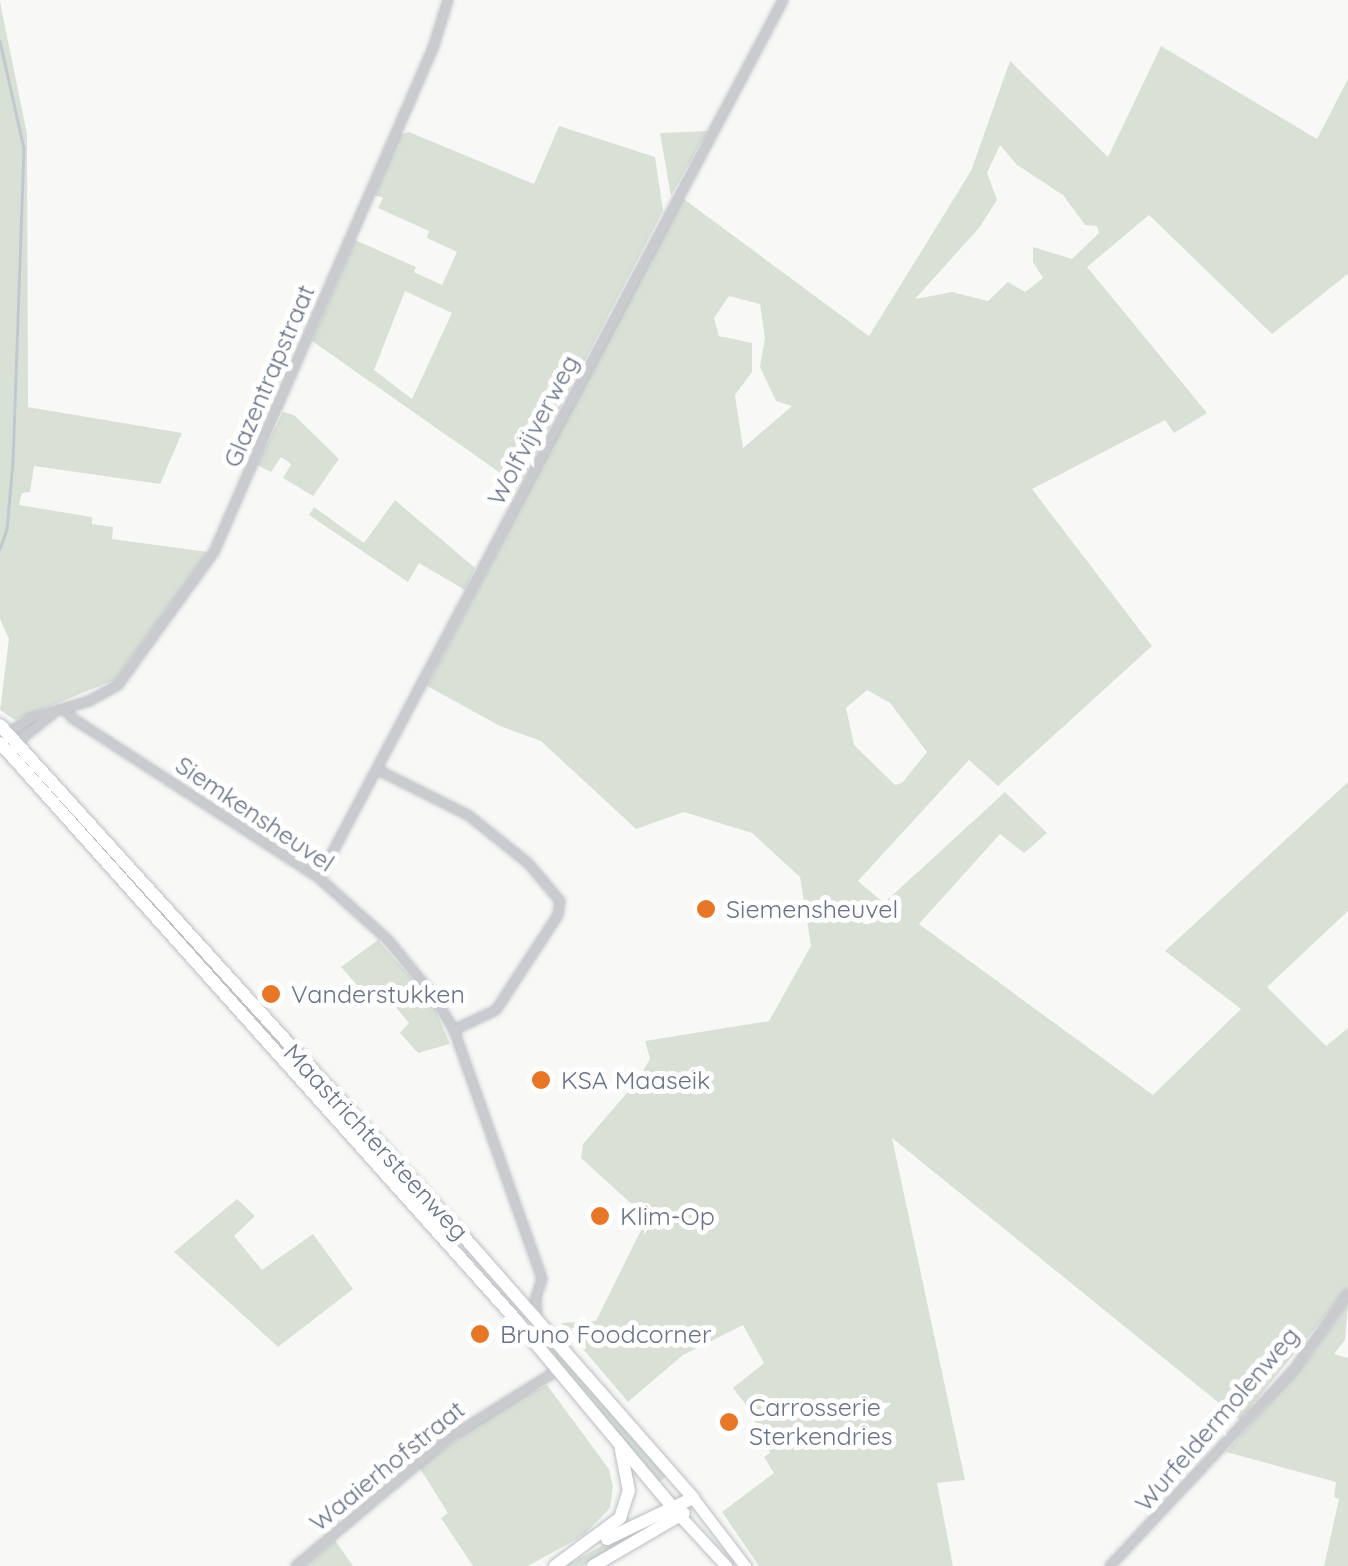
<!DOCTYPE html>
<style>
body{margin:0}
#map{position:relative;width:1348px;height:1566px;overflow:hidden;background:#f8f9f6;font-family:Quicksand,sans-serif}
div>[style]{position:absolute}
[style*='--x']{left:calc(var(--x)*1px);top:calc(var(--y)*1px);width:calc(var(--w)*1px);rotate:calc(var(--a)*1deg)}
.green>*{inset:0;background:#d9e1d7}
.stream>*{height:2.5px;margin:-1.25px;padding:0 1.25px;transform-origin:1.25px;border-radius:1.25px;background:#c1c9cf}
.roads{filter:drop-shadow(0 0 2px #bbbec4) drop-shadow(0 0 2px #bbbec4)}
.street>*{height:8px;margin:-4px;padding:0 4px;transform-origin:4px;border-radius:4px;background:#c9cbcf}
.secondary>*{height:11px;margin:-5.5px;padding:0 5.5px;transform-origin:5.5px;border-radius:5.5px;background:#fff}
.primary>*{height:12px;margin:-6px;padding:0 6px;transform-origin:6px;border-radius:6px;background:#fff}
.dots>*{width:28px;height:28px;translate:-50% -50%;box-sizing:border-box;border:5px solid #fff;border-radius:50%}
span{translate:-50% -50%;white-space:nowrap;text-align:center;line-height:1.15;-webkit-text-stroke:10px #fff;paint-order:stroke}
.street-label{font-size:25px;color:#677388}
.poi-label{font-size:25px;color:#677388}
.left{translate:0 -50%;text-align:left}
</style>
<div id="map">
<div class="green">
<i style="clip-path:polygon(0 2px,27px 134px,28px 407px,182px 433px,160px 484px,34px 466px,30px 492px,22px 493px,19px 505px,92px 517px,92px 524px,113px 527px,112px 539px,208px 552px,115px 680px,15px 720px,0 710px,9px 639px,0 619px)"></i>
<i style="clip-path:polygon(evenodd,1161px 46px,1317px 139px,1348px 79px,1348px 274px,1272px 334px,1149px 215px,1087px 267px,1207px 413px,1174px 433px,1165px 420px,1032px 489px,1152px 646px,998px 786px,969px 760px,858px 881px,884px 903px,1005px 792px,1047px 833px,1024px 853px,1000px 834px,919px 924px,1153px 1095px,1241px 1009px,1165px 951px,1348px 782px,1348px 911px,1267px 987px,1326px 1046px,1348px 1028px,1348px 1288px,1240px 1420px,892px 1138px,965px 1480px,937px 1483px,953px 1566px,759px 1566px,722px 1512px,774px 1473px,764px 1457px,770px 1453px,749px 1409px,733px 1388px,764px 1363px,743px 1325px,683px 1355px,628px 1402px,561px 1323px,596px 1321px,647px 1218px,581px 1158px,583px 1144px,637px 1081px,650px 1059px,645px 1041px,769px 1021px,811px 946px,800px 877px,752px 833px,684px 812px,636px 829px,541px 741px,500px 726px,427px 686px,681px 197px,869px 336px,971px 171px,1010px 61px,1108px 157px,1161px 46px,1000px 145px,1017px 165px,1063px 195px,1085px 225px,1097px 226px,1099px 233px,1072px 259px,1033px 247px,1033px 262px,1043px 278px,1025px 292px,1008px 282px,988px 301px,952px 292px,915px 299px,979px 228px,997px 200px,987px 173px,1000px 145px,1161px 46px,729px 296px,760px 304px,765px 338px,760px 367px,776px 401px,792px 406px,743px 448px,735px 395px,752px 372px,752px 343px,719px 336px,714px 318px,729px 296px,1161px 46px,867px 690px,890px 703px,927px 752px,902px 783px,895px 785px,854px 745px,846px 708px,867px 690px)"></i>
<i style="clip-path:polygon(evenodd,559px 126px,655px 157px,663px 211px,519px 486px,312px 341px,355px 240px,416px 267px,414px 272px,442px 285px,457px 252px,427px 238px,429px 231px,378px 208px,383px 198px,375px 195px,399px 135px,409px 132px,534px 184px,559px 126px,405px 291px,452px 313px,412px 399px,374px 370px,405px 291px)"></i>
<i style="clip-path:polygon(708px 131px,700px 144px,671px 196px,660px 133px)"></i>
<i style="clip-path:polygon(283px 412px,294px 415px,339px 459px,313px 496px,283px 478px,291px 464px,281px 457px,271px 472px,257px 465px)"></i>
<i style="clip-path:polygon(395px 500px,475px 568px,465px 590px,419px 563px,408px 582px,309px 515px,314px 507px,364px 543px)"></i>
<i style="clip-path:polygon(378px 940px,432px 1002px,450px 1044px,418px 1053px,400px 1033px,409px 1023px,384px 993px,372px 1002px,341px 967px)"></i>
<i style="clip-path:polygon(237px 1199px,255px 1216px,234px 1236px,262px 1270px,313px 1234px,353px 1289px,278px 1347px,174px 1252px)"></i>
<i style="clip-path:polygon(1348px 1303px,1345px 1340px,1334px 1354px,1348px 1358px,1348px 1566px,1324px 1566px,1339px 1499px,1334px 1497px,1336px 1482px,1226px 1452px,1304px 1364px)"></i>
<i style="clip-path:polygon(531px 1324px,669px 1474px,656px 1485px,529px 1326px)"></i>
<i style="clip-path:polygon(547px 1385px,609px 1469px,613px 1486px,610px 1508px,584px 1535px,528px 1566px,473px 1566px,441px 1518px,448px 1513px,419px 1467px,500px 1408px)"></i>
<i style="clip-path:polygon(654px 1516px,658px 1524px,582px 1566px,566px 1566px)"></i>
<i style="clip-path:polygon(335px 1540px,353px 1566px,304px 1566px)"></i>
</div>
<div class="stream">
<i style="--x:0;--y:41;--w:110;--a:77.4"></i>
<i style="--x:24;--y:148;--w:314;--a:92"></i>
<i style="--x:13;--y:462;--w:67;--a:95.1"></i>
<i style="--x:7;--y:529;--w:21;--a:109"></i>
</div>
<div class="roads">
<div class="street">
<i style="--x:64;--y:708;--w:13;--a:51"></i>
<i style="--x:72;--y:718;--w:294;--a:32.9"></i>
<i style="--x:319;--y:878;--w:93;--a:41.9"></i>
<i style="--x:388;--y:940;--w:71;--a:50.7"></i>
<i style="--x:433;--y:995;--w:41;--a:59"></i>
<i style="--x:454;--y:1030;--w:264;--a:70.5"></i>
<i style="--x:542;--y:1279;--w:20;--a:108"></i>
<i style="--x:536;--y:1298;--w:20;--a:87"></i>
<i style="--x:8;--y:733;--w:27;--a:-33"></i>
<i style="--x:31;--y:718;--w:60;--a:-16.3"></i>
<i style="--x:89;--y:701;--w:33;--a:-29"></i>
<i style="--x:118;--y:685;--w:164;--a:-54.2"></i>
<i style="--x:214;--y:552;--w:550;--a:-66.51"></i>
<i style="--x:433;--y:48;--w:50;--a:-72.6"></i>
<i style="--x:16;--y:743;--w:50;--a:-38.5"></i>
<i style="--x:378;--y:770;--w:101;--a:26.6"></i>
<i style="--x:468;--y:815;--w:77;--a:38.7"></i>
<i style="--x:528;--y:863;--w:50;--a:49.9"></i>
<i style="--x:560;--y:901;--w:14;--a:98"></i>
<i style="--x:558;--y:915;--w:113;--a:123.1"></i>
<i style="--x:496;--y:1010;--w:47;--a:154.5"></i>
<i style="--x:319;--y:878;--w:993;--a:-62.14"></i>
<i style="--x:296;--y:1566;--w:199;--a:-39.9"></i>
<i style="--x:449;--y:1438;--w:128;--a:-32"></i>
<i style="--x:1110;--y:1566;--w:271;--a:-46.9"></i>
<i style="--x:1295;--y:1368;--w:91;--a:-54.4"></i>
</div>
<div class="secondary">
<i style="--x:693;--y:1498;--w:86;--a:52.6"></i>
<i style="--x:681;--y:1517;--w:67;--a:47.4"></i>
</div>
<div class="primary">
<i style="--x:0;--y:725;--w:703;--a:47.82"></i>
<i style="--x:472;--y:1246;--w:335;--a:48.7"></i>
<i style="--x:0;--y:743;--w:774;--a:48.19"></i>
<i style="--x:516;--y:1320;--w:257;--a:50.1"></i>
<i style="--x:607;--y:1539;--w:95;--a:-25.5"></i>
<i style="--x:555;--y:1566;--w:81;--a:-36.4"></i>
<i style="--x:620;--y:1518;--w:28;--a:-72"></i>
<i style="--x:629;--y:1491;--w:42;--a:-101"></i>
<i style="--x:593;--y:1566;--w:105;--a:-30.2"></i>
</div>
</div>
<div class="dots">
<i style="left:706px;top:909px;background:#e77627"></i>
<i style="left:271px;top:994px;background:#e77627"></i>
<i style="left:541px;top:1080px;background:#e77627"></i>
<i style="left:600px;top:1216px;background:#e77627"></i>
<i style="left:480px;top:1334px;background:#e77627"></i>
<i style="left:729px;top:1422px;background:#e77627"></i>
</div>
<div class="street-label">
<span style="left:269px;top:376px;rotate:-67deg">Glazentrapstraat</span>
<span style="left:533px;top:430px;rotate:-62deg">Wolfvijverweg</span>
<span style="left:255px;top:814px;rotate:34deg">Siemkensheuvel</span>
<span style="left:376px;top:1142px;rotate:47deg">Maastrichtersteenweg</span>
<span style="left:1217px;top:1419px;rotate:-49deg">Wurfeldermolenweg</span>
<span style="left:387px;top:1466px;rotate:-39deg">Waaierhofstraat</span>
</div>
<div class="poi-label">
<span class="left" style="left:726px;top:909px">Siemensheuvel</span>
<span class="left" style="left:291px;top:994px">Vanderstukken</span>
<span class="left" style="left:561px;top:1080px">KSA Maaseik</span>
<span class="left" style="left:620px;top:1216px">Klim-Op</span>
<span class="left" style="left:500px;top:1334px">Bruno Foodcorner</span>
<span class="left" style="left:749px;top:1422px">Carrosserie<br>Sterkendries</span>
</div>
</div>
